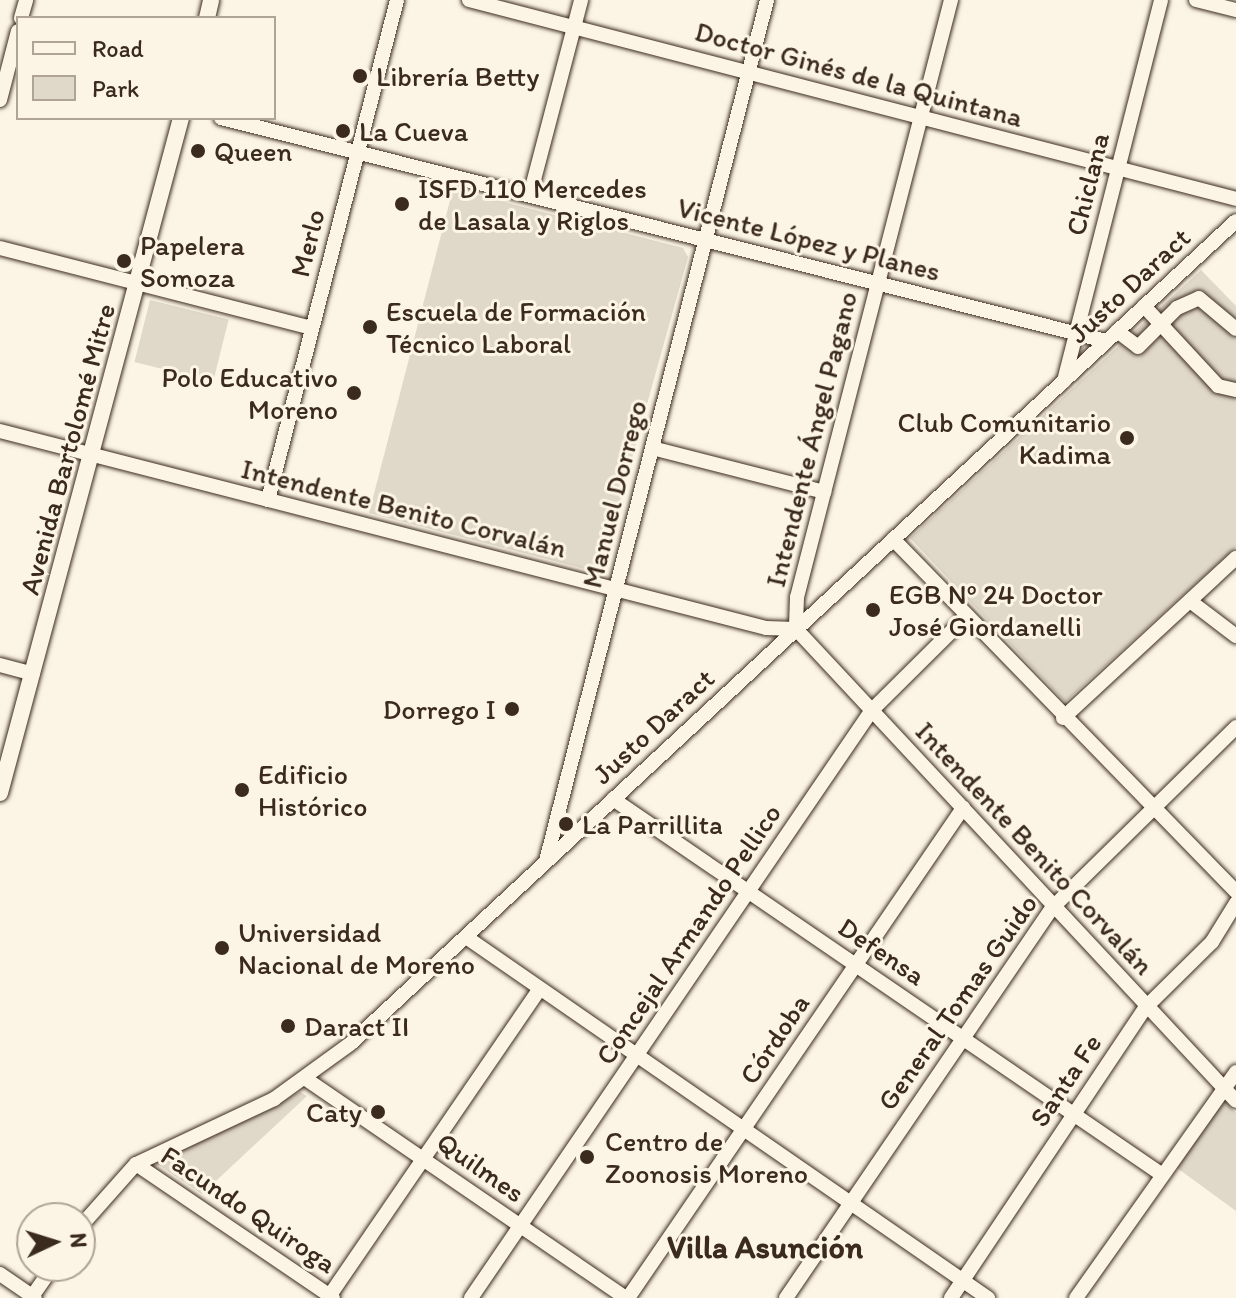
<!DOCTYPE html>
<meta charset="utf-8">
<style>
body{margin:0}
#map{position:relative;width:1236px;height:1298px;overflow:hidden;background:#fcf5e5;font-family:Itim,sans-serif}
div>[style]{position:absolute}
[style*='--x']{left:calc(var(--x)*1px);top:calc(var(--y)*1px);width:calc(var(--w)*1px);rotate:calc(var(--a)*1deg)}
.green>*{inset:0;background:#e0d8c8;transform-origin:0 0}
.roads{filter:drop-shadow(0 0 2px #3b2a1e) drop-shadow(0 0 2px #3b2a1e)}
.minor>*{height:14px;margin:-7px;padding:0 7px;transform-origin:7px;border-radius:7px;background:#fcf5e5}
.major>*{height:16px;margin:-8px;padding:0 8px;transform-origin:8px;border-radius:8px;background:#fcf5e5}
.dots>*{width:22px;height:22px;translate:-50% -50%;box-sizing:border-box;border:4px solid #fcf5e5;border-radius:50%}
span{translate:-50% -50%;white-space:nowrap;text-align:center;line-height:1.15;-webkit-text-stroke:6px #fcf5e5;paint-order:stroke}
.street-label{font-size:28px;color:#3b2a1e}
.poi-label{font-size:28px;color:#3b2a1e}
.left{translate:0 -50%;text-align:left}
.right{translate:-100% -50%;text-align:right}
.quarter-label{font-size:32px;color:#3b2a1e;font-weight:700}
.legend{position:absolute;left:16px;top:16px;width:260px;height:104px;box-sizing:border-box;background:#fcf5e5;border:2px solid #afa495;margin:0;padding:10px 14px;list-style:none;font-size:24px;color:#3b2a1e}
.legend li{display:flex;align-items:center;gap:16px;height:40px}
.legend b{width:40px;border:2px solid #afa495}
.north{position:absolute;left:16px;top:1202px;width:80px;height:80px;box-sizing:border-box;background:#fcf5e5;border:2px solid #afa495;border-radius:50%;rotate:86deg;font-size:22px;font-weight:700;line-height:32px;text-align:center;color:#3b2a1e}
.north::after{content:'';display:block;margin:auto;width:28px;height:36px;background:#3b2a1e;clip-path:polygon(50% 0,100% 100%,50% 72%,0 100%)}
</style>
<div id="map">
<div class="green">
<i style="clip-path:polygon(453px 189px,683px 248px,688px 257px,600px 573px,369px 513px)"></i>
<i style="clip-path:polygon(1201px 270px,1236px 306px,1236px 547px,1065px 702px,910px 538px)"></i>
<i style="left:150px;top:300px;width:81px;height:64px;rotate:14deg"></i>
<i style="clip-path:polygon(300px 1092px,307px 1096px,202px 1194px,153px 1161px)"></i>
<i style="clip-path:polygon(1221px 1097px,1236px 1113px,1236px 1211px,1173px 1165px)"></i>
</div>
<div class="roads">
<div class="minor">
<i style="--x:469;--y:0;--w:792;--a:14.54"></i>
<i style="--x:951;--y:0;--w:617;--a:104.46"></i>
<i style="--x:797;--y:597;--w:32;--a:92"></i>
<i style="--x:796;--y:629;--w:645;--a:47.01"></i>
<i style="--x:1196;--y:0;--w:41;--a:14"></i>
<i style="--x:21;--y:18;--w:19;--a:-74"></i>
<i style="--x:0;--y:100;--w:71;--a:-75.4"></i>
<i style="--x:221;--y:118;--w:913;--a:14.14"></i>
<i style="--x:530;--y:195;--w:202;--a:-75.3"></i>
<i style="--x:0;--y:248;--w:322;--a:14.4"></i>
<i style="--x:1144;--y:306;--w:109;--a:47.2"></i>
<i style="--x:1218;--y:386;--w:18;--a:13"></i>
<i style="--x:1117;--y:331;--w:26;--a:37"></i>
<i style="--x:1138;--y:347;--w:55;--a:-45"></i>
<i style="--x:1177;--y:308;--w:24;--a:-24"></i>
<i style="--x:1199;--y:298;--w:48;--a:40"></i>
<i style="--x:1064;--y:381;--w:393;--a:-75.7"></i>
<i style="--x:0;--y:431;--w:791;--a:14.42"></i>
<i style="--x:766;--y:628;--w:30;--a:2"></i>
<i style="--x:652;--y:448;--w:178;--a:14.3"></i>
<i style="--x:268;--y:500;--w:516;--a:-75.53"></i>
<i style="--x:893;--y:539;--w:492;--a:45.8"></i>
<i style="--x:1190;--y:601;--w:58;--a:37.3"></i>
<i style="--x:0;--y:665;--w:34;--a:15"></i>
<i style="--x:1063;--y:718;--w:236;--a:-42.8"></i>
<i style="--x:613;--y:799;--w:664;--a:34.38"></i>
<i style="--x:546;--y:861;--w:889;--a:-75.6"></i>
<i style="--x:466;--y:937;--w:635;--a:34.67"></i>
<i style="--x:306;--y:1079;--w:388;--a:34.4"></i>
<i style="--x:136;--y:1164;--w:238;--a:34.2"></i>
<i style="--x:80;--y:1227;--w:84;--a:-48.4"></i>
<i style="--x:136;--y:1164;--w:153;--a:-25.2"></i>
<i style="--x:274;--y:1099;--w:94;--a:-35.9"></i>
<i style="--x:350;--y:1044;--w:1209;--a:-42.89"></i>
<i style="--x:0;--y:1274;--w:42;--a:34.4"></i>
<i style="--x:31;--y:1298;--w:39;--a:-55"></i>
<i style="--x:328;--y:1298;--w:373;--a:-55.6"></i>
<i style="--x:471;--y:1298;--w:712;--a:-55.71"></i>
<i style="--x:872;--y:710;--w:134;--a:-44.7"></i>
<i style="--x:628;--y:1298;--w:594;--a:-55.64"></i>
<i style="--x:786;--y:1298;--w:473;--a:-55.7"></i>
<i style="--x:1053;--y:907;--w:257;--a:-44.5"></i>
<i style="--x:951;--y:1298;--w:350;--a:-56.2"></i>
<i style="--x:1146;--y:1007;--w:93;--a:-44.6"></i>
<i style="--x:1212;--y:942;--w:46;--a:-58.4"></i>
<i style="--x:1076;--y:1298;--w:277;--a:-54.7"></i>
</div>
<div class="major">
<i style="--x:207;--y:18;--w:18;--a:-77"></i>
<i style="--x:0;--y:793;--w:699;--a:-74.99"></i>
</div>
</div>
<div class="dots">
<i style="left:360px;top:76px;background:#3b2a1e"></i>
<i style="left:343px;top:131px;background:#3b2a1e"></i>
<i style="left:198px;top:151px;background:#3b2a1e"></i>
<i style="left:402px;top:204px;background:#3b2a1e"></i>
<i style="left:124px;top:261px;background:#3b2a1e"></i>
<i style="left:370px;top:327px;background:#3b2a1e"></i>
<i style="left:354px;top:393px;background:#3b2a1e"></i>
<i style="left:1127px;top:438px;background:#3b2a1e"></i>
<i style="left:873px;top:610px;background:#3b2a1e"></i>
<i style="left:512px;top:709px;background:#3b2a1e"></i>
<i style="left:242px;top:790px;background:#3b2a1e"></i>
<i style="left:566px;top:824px;background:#3b2a1e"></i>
<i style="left:222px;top:948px;background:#3b2a1e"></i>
<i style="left:288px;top:1026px;background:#3b2a1e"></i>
<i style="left:378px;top:1112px;background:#3b2a1e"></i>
<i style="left:587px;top:1157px;background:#3b2a1e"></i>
</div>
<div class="street-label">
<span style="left:859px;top:74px;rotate:15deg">Doctor Ginés de la Quintana</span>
<span style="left:1087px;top:184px;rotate:-76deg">Chiclana</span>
<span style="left:809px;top:239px;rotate:14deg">Vicente López y Planes</span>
<span style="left:307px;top:243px;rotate:-76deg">Merlo</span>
<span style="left:1129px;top:285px;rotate:-43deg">Justo Daract</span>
<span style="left:811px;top:439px;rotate:-76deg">Intendente Ángel Pagano</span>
<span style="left:67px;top:449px;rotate:-75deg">Avenida Bartolomé Mitre</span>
<span style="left:614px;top:494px;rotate:-76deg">Manuel Dorrego</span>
<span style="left:404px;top:508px;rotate:14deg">Intendente Benito Corvalán</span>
<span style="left:653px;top:726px;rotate:-43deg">Justo Daract</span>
<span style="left:1035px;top:848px;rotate:47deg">Intendente Benito Corvalán</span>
<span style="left:688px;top:934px;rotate:-56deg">Concejal Armando Pellico</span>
<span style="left:882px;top:951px;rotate:34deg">Defensa</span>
<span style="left:957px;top:1002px;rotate:-55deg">General Tomas Guido</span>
<span style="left:774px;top:1039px;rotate:-56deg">Córdoba</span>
<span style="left:1065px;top:1080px;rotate:-56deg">Santa Fe</span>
<span style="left:481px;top:1167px;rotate:35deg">Quilmes</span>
<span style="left:249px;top:1209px;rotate:34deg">Facundo Quiroga</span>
</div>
<div class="poi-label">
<span class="left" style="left:376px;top:76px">Librería Betty</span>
<span class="left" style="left:359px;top:131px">La Cueva</span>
<span class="left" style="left:214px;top:151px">Queen</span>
<span class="left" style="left:418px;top:204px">ISFD 110 Mercedes<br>de Lasala y Riglos</span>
<span class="left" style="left:140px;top:261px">Papelera<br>Somoza</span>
<span class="left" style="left:386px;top:327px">Escuela de Formación<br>Técnico Laboral</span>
<span class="right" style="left:338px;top:393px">Polo Educativo<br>Moreno</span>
<span class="right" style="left:1111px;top:438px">Club Comunitario<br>Kadima</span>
<span class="left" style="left:889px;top:610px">EGB Nº 24 Doctor<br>José Giordanelli</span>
<span class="right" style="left:496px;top:709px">Dorrego I</span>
<span class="left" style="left:258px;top:790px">Edificio<br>Histórico</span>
<span class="left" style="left:582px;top:824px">La Parrillita</span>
<span class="left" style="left:238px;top:948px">Universidad<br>Nacional de Moreno</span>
<span class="left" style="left:304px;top:1026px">Daract II</span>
<span class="right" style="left:362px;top:1112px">Caty</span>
<span class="left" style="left:605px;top:1157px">Centro de<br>Zoonosis Moreno</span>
</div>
<div class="quarter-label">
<span style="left:765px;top:1247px">Villa Asunción</span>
</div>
<ul class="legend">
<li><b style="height:10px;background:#fcf5e5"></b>Road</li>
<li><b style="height:22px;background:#e0d8c8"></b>Park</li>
</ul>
<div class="north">N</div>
</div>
